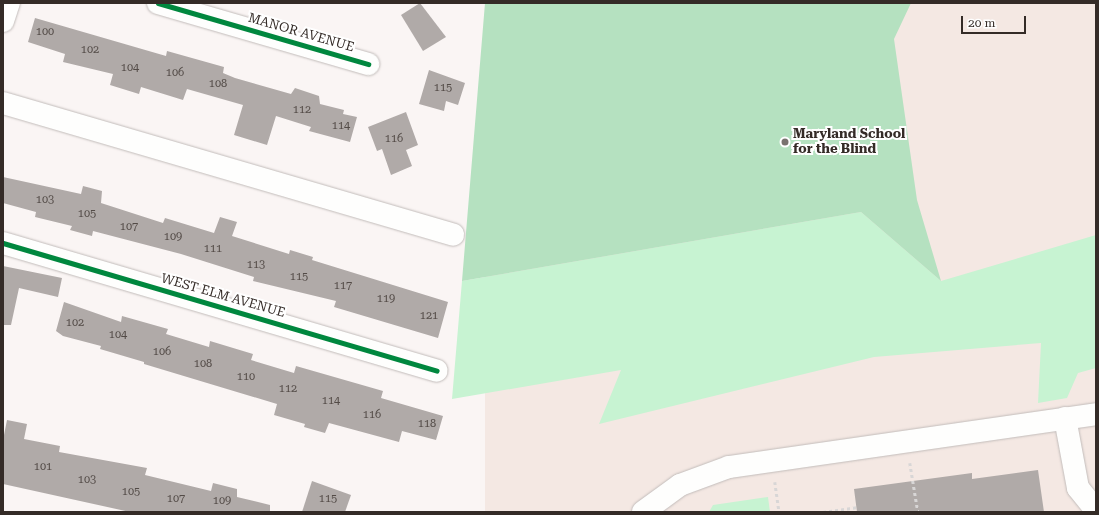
<!DOCTYPE html>
<style>
body{margin:0}
#map{position:relative;width:1099px;height:515px;overflow:hidden;background:#faf5f4;font-family:"Roboto Serif",serif}
div>[style]{position:absolute}
[style*='--x']{left:calc(var(--x)*1px);top:calc(var(--y)*1px);width:calc(var(--w)*1px);rotate:calc(var(--a)*1deg)}
.built>*{inset:0;background:#f4e8e3;transform-origin:0 0}
.green>*{inset:0;background:#c7f3d2}
.forest>*{inset:0;background:#b5e1c0}
.building>*{inset:0;background:#b0aaa8}
.path>*{height:2.5px;margin-top:-1.25px;transform-origin:0;background:repeating-linear-gradient(90deg,#d8d6d6 0 3px,transparent 0 6px)}
.roads{filter:drop-shadow(0 0 1px #c2bcba) drop-shadow(0 0 1px #c2bcba)}
.minor>*{height:22px;margin:-11px;padding:0 11px;transform-origin:11px;border-radius:11px;background:#fefefd}
.cycleway>*{height:5px;margin:-2.5px;padding:0 2.5px;transform-origin:2.5px;border-radius:2.5px;background:#00873e}
.dots>*{width:11px;height:11px;translate:-50% -50%;box-sizing:border-box;border:2px solid #fff;border-radius:50%}
span{translate:-50% -50%;white-space:nowrap;text-align:center;line-height:1.15;-webkit-text-stroke:4px #fff;paint-order:stroke}
.number-label{font-size:11px;color:#534b47}
.number-label span{-webkit-text-stroke-width:0}
.street-label{font-size:13px;color:#342b27}
.poi-label{font-size:13px;color:#342b27;font-weight:700}
.left{translate:0 -50%;text-align:left}
.frame{position:absolute;inset:0;border:4px solid #342b27;pointer-events:none}
.scale{position:absolute;left:961px;top:16px;width:65px;height:18px;box-sizing:border-box;border:2px solid #342b27;border-top:0;padding-left:5px;font-size:12px;line-height:14px;white-space:nowrap;color:#342b27;-webkit-text-stroke:3px #fff;paint-order:stroke}
</style>
<div id="map">
<div class="built">
<i style="left:485px;top:3px;width:611px;height:511px"></i>
</div>
<div class="green">
<i style="clip-path:polygon(861px 212px,941px 281px,1096px 235px,1096px 368px,1078px 373px,1067px 398px,1038px 403px,1041px 343px,874px 357px,599px 424px,621px 370px,452px 399px,462px 281px)"></i>
<i style="clip-path:polygon(768px 497px,770px 512px,709px 512px,713px 505px)"></i>
</div>
<div class="forest">
<i style="clip-path:polygon(485px 3px,911px 3px,894px 39px,917px 200px,941px 281px,861px 212px,462px 281px)"></i>
</div>
<div class="building">
<i style="clip-path:polygon(420px 3px,446px 37px,423px 51px,401px 15px)"></i>
<i style="clip-path:polygon(35px 18px,166px 56px,167px 51px,224px 67px,223px 73px,235px 78px,291px 94px,295px 88px,319px 96px,320px 104px,344px 110px,343px 114px,357px 117px,350px 142px,309px 131px,311px 127px,276px 116px,267px 145px,234px 135px,243px 105px,187px 89px,183px 100px,141px 87px,139px 94px,110px 85px,113px 74px,63px 62px,65px 54px,28px 42px)"></i>
<i style="clip-path:polygon(429px 70px,465px 83px,458px 105px,446px 101px,444px 111px,419px 104px)"></i>
<i style="clip-path:polygon(406px 112px,418px 145px,406px 150px,412px 166px,391px 175px,382px 149px,377px 151px,368px 127px)"></i>
<i style="clip-path:polygon(3px 177px,81px 194px,83px 186px,102px 191px,101px 203px,163px 223px,165px 218px,214px 233px,220px 217px,237px 222px,232px 236px,289px 254px,290px 250px,313px 257px,312px 260px,448px 302px,438px 338px,334px 307px,336px 301px,253px 281px,254px 277px,181px 254px,93px 231px,92px 236px,70px 230px,72px 226px,35px 217px,36px 212px,3px 203px)"></i>
<i style="clip-path:polygon(3px 266px,62px 278px,58px 297px,19px 288px,11px 325px,3px 325px)"></i>
<i style="clip-path:polygon(64px 302px,121px 322px,122px 316px,168px 329px,166px 334px,209px 347px,210px 341px,253px 354px,251px 360px,294px 373px,296px 366px,383px 391px,381px 398px,443px 416px,436px 440px,402px 431px,399px 442px,329px 423px,325px 433px,304px 427px,305px 424px,274px 415px,277px 404px,144px 364px,144px 362px,100px 349px,101px 346px,63px 336px,56px 331px)"></i>
<i style="clip-path:polygon(7px 420px,27px 424px,24px 439px,60px 446px,59px 452px,147px 468px,145px 475px,211px 491px,213px 483px,237px 489px,237px 497px,270px 505px,270px 512px,130px 512px,3px 484px,3px 440px)"></i>
<i style="clip-path:polygon(1038px 470px,1044px 512px,857px 512px,854px 489px,972px 473px,972px 479px)"></i>
<i style="clip-path:polygon(312px 481px,351px 495px,345px 512px,302px 512px)"></i>
</div>
<div class="path">
<i style="--x:910;--y:463;--w:50;--a:80.7"></i>
<i style="--x:775;--y:482;--w:30;--a:82"></i>
<i style="--x:823;--y:512;--w:34;--a:-8"></i>
</div>
<div class="roads">
<div class="minor">
<i style="--x:158;--y:3;--w:219;--a:16.2"></i>
<i style="--x:3;--y:21;--w:19;--a:-72"></i>
<i style="--x:3;--y:103;--w:469;--a:16.3"></i>
<i style="--x:3;--y:243;--w:452;--a:16.4"></i>
<i style="--x:1065;--y:418;--w:71;--a:79.5"></i>
<i style="--x:1078;--y:488;--w:28;--a:51"></i>
<i style="--x:643;--y:512;--w:46;--a:-36.1"></i>
<i style="--x:680;--y:485;--w:52;--a:-20.2"></i>
<i style="--x:729;--y:467;--w:371;--a:-8.2"></i>
</div>
</div>
<div class="cycleway">
<i style="--x:158;--y:3;--w:219;--a:16.2"></i>
<i style="--x:3;--y:243;--w:452;--a:16.4"></i>
</div>
<div class="dots">
<i style="left:785px;top:142px;background:#79726f"></i>
</div>
<div class="number-label">
<span style="left:45px;top:32px">100</span>
<span style="left:90px;top:50px">102</span>
<span style="left:130px;top:68px">104</span>
<span style="left:175px;top:73px">106</span>
<span style="left:218px;top:84px">108</span>
<span style="left:443px;top:88px">115</span>
<span style="left:302px;top:110px">112</span>
<span style="left:341px;top:126px">114</span>
<span style="left:394px;top:139px">116</span>
<span style="left:45px;top:200px">103</span>
<span style="left:87px;top:214px">105</span>
<span style="left:129px;top:227px">107</span>
<span style="left:173px;top:237px">109</span>
<span style="left:213px;top:249px">111</span>
<span style="left:256px;top:265px">113</span>
<span style="left:299px;top:277px">115</span>
<span style="left:343px;top:286px">117</span>
<span style="left:386px;top:299px">119</span>
<span style="left:429px;top:316px">121</span>
<span style="left:75px;top:323px">102</span>
<span style="left:118px;top:335px">104</span>
<span style="left:162px;top:352px">106</span>
<span style="left:203px;top:364px">108</span>
<span style="left:246px;top:377px">110</span>
<span style="left:288px;top:389px">112</span>
<span style="left:331px;top:401px">114</span>
<span style="left:372px;top:415px">116</span>
<span style="left:427px;top:424px">118</span>
<span style="left:43px;top:467px">101</span>
<span style="left:87px;top:480px">103</span>
<span style="left:131px;top:492px">105</span>
<span style="left:176px;top:499px">107</span>
<span style="left:328px;top:499px">115</span>
<span style="left:222px;top:501px">109</span>
</div>
<div class="street-label">
<span style="left:301px;top:33px;rotate:16deg">MANOR AVENUE</span>
<span style="left:223px;top:296px;rotate:16deg">WEST ELM AVENUE</span>
</div>
<div class="poi-label">
<span class="left" style="left:793px;top:142px">Maryland School<br>for the Blind</span>
</div>
<div class="frame"></div>
<div class="scale">20 m</div>
</div>
